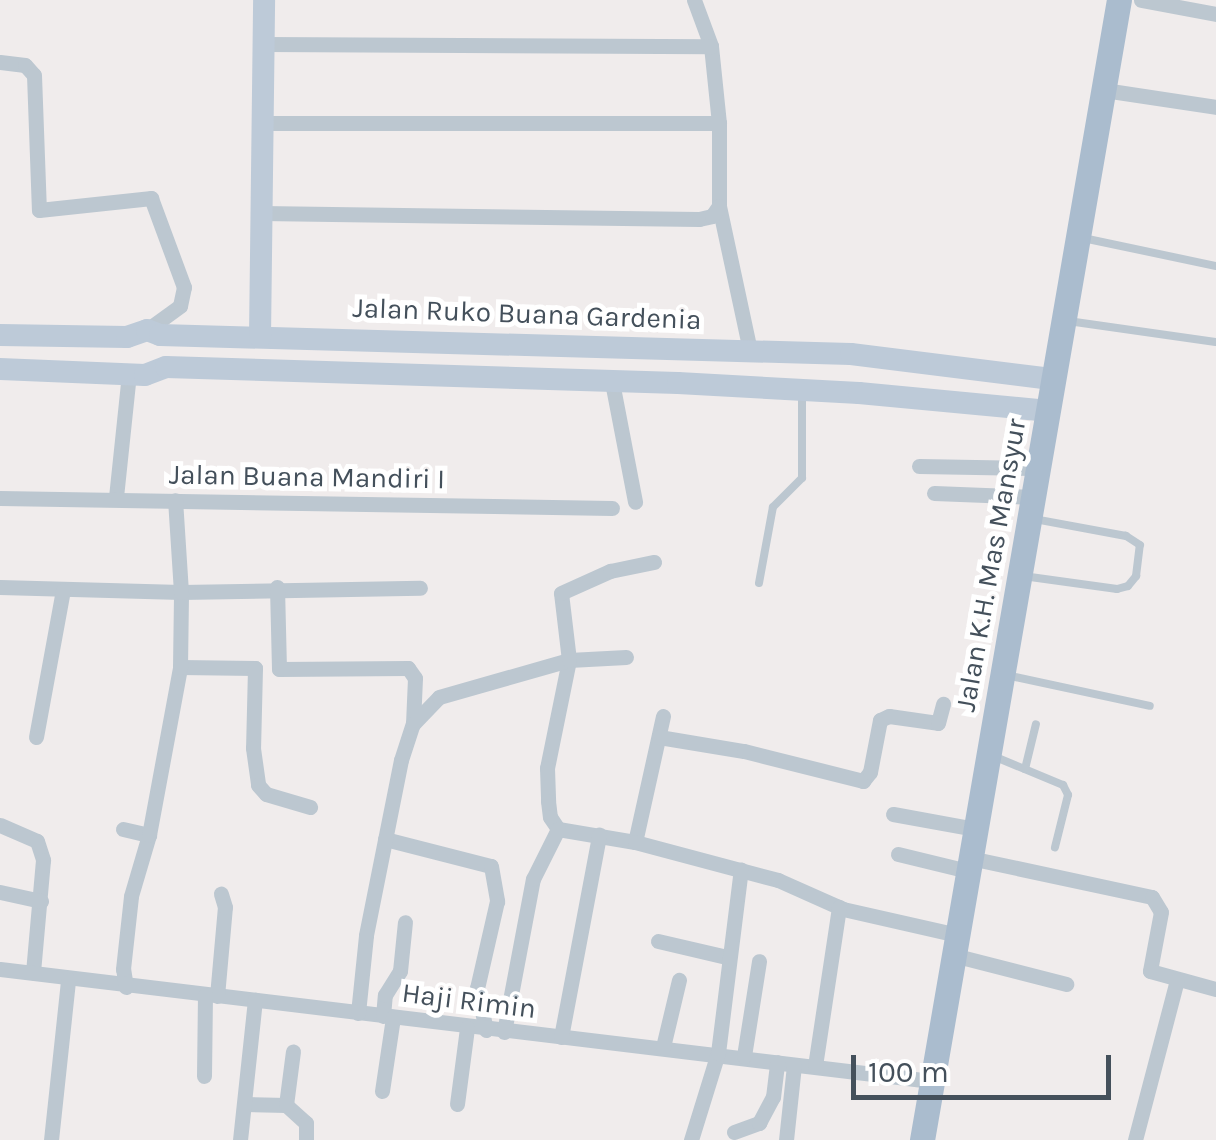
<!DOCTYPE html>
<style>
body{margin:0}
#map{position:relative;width:1216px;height:1140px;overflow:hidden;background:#f0ecec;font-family:Karla,sans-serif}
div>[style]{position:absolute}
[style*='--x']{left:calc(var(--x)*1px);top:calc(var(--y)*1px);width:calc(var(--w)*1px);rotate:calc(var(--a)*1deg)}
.lane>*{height:8px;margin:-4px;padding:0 4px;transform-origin:4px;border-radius:4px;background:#bcc7d0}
.street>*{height:15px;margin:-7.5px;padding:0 7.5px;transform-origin:7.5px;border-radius:7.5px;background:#bcc7d0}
.secondary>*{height:22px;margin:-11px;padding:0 11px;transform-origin:11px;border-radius:11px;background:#bdcad8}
.primary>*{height:25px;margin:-12.5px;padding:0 12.5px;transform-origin:12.5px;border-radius:12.5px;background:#aabcce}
span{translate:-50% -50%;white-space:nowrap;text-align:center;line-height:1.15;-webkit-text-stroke:10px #fff;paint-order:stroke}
.street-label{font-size:28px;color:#44505b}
.scale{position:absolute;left:851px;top:1055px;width:260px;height:45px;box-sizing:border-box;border:5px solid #44505b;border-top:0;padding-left:12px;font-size:30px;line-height:35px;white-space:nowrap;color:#44505b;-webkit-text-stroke:8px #fff;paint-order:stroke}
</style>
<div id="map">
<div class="lane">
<i style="--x:1083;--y:238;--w:136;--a:11.9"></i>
<i style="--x:1068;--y:321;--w:149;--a:8.1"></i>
<i style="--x:1023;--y:576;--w:95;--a:7.9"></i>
<i style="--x:1117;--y:589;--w:11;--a:-15"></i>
<i style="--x:1128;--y:586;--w:13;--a:-51"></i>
<i style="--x:1136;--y:576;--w:31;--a:-83"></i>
<i style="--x:1140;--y:545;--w:17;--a:-147"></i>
<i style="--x:1126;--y:536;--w:94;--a:-169.5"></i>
<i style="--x:759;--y:583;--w:77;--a:-79.6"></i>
<i style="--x:773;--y:507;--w:41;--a:-45"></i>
<i style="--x:802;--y:478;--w:85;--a:-90"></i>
<i style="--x:1006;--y:675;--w:147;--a:12.1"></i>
<i style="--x:993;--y:756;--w:76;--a:22.5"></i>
<i style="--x:1063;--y:785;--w:11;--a:63"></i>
<i style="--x:1068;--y:795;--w:54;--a:104"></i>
<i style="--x:1025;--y:769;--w:46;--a:-76.3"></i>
</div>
<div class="street">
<i style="--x:694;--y:0;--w:49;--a:69.7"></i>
<i style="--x:711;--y:46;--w:77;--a:84.1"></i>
<i style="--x:719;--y:123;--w:83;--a:90"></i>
<i style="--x:719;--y:206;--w:148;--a:77.9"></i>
<i style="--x:1141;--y:0;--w:76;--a:10.6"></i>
<i style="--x:264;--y:44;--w:447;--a:0.3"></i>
<i style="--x:0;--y:62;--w:25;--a:7"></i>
<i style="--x:25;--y:65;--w:13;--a:48"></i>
<i style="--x:34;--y:75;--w:135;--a:87.9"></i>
<i style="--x:39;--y:210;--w:113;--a:-6.1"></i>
<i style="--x:151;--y:198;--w:95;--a:69.7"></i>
<i style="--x:184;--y:287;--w:19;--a:102"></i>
<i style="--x:180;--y:306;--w:41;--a:144"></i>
<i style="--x:1104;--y:90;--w:113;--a:8.6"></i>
<i style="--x:263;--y:123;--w:456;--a:0"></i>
<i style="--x:261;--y:213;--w:438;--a:0.8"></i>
<i style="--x:699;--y:219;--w:13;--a:-13"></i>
<i style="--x:712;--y:216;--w:12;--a:-55"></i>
<i style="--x:612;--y:382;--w:122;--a:79.1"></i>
<i style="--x:919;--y:466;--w:119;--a:1"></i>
<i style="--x:934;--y:493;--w:99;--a:2.3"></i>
<i style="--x:116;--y:497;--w:124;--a:-84"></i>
<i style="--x:0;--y:498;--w:612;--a:0.94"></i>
<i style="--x:0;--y:587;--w:181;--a:1.6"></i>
<i style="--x:181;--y:592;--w:239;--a:-1"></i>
<i style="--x:277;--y:587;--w:82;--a:88.6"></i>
<i style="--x:279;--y:669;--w:129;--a:-0.4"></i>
<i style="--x:408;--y:668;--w:12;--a:55"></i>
<i style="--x:415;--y:678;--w:46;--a:92.5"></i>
<i style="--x:626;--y:657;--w:57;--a:177"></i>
<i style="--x:569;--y:660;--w:110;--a:101.5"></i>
<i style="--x:547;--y:768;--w:33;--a:88"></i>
<i style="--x:548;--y:801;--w:16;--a:83"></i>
<i style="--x:550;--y:817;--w:14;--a:56"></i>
<i style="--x:558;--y:829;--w:78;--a:9.6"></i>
<i style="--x:180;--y:667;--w:75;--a:0.8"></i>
<i style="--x:255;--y:668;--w:80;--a:91.4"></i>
<i style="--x:253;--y:748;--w:37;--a:82"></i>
<i style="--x:258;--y:785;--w:12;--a:48"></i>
<i style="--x:266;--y:794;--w:46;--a:16.5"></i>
<i style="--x:663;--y:716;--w:129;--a:102.5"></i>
<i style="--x:635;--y:842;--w:148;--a:14.9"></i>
<i style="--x:778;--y:880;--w:71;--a:24"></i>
<i style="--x:843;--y:909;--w:117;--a:12.8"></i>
<i style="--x:36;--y:737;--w:149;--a:-79.6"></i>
<i style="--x:659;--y:737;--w:86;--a:9.4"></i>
<i style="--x:744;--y:751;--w:123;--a:14.1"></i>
<i style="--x:863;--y:781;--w:11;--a:-52"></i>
<i style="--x:870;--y:772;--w:53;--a:-79.1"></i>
<i style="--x:880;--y:720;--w:10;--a:-24"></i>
<i style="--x:889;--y:716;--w:49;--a:8.1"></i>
<i style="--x:938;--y:723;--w:20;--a:-75"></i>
<i style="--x:893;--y:814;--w:83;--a:10.4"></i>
<i style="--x:0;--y:825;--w:40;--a:23.4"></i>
<i style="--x:37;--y:841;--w:20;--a:72"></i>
<i style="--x:43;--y:860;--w:113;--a:95.1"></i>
<i style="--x:123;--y:829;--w:27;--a:13"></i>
<i style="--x:385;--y:839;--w:109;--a:14.3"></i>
<i style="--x:491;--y:866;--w:36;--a:80"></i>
<i style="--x:497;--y:901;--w:89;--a:102.9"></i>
<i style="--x:477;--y:988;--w:43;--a:77.9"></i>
<i style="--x:898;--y:854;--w:72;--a:13.7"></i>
<i style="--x:970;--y:858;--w:186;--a:12.1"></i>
<i style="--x:1152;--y:897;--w:17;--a:59"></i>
<i style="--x:1161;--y:912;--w:60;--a:100.6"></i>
<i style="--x:1150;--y:971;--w:68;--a:15.3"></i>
<i style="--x:0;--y:892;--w:42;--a:12.4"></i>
<i style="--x:658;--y:941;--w:71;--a:13.1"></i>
<i style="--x:953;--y:955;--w:117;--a:14.4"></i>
<i style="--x:0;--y:969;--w:938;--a:6.86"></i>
<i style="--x:126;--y:987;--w:18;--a:-99"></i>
<i style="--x:123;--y:969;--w:73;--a:-83.7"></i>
<i style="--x:131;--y:896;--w:64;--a:-73.6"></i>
<i style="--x:149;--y:835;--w:171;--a:-79.5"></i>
<i style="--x:180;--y:667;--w:75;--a:-89.2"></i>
<i style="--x:181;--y:592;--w:92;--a:-93.7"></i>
<i style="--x:217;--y:996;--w:89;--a:-84.9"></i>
<i style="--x:225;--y:907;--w:14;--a:-107"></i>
<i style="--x:358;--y:1013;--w:78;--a:-84.1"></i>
<i style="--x:366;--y:935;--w:178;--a:-78.7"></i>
<i style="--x:401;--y:760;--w:38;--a:-72"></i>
<i style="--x:413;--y:724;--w:37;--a:-46"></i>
<i style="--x:439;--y:697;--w:135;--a:-15.9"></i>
<i style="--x:569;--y:660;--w:67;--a:-96.8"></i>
<i style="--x:561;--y:593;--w:54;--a:-24.2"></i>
<i style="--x:610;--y:571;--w:45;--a:-11.6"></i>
<i style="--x:383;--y:1016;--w:21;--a:-85"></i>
<i style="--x:385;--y:995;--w:28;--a:-58"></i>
<i style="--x:400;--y:971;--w:49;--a:-84.2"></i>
<i style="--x:504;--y:1032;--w:156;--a:-79.3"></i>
<i style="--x:533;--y:879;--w:56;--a:-63.4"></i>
<i style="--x:561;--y:1037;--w:206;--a:-79.3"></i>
<i style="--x:663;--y:1047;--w:69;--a:-76.6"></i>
<i style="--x:744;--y:1056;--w:96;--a:-81"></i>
<i style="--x:815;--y:1066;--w:161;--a:-81.4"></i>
<i style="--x:204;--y:1076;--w:81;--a:-89.3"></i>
<i style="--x:382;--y:1091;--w:75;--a:-81.5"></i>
<i style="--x:245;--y:1104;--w:41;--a:1.4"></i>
<i style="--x:286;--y:1105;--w:27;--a:42"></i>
<i style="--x:306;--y:1123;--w:17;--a:90"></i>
<i style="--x:457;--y:1104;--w:77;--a:-82.5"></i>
<i style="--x:286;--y:1105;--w:54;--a:-82.6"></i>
<i style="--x:734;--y:1132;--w:27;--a:-20"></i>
<i style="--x:759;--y:1123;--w:30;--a:-62"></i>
<i style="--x:773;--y:1097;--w:35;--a:-83"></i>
<i style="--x:51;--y:1140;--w:161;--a:-83.9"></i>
<i style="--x:240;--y:1140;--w:141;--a:-83.9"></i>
<i style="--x:691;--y:1140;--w:91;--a:-72.8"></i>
<i style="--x:718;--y:1053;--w:185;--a:-82.9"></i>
<i style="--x:786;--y:1140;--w:75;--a:-83.9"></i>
<i style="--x:1135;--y:1140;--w:165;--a:-75.3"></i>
</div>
<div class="secondary">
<i style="--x:0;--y:335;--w:127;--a:0.9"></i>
<i style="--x:127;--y:337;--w:21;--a:-19"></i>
<i style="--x:147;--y:330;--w:14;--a:21"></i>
<i style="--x:160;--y:335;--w:691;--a:1.58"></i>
<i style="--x:851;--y:354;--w:204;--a:7.1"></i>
<i style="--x:260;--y:337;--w:337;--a:-89.3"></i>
<i style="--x:0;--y:369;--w:145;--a:2.4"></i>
<i style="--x:145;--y:375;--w:22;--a:-21"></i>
<i style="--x:166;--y:367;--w:512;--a:1.79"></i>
<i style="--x:678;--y:383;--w:181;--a:3.2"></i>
<i style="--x:859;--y:393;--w:190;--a:5.4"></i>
</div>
<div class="primary">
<i style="--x:922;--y:1140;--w:1157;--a:-80.2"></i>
</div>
<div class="street-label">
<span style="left:527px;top:314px;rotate:2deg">Jalan Ruko Buana Gardenia</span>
<span style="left:307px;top:477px;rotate:1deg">Jalan Buana Mandiri I</span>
<span style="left:991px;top:565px;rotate:-80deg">Jalan K.H. Mas Mansyur</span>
<span style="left:469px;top:1001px;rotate:7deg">Haji Rimin</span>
</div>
<div class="scale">100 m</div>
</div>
